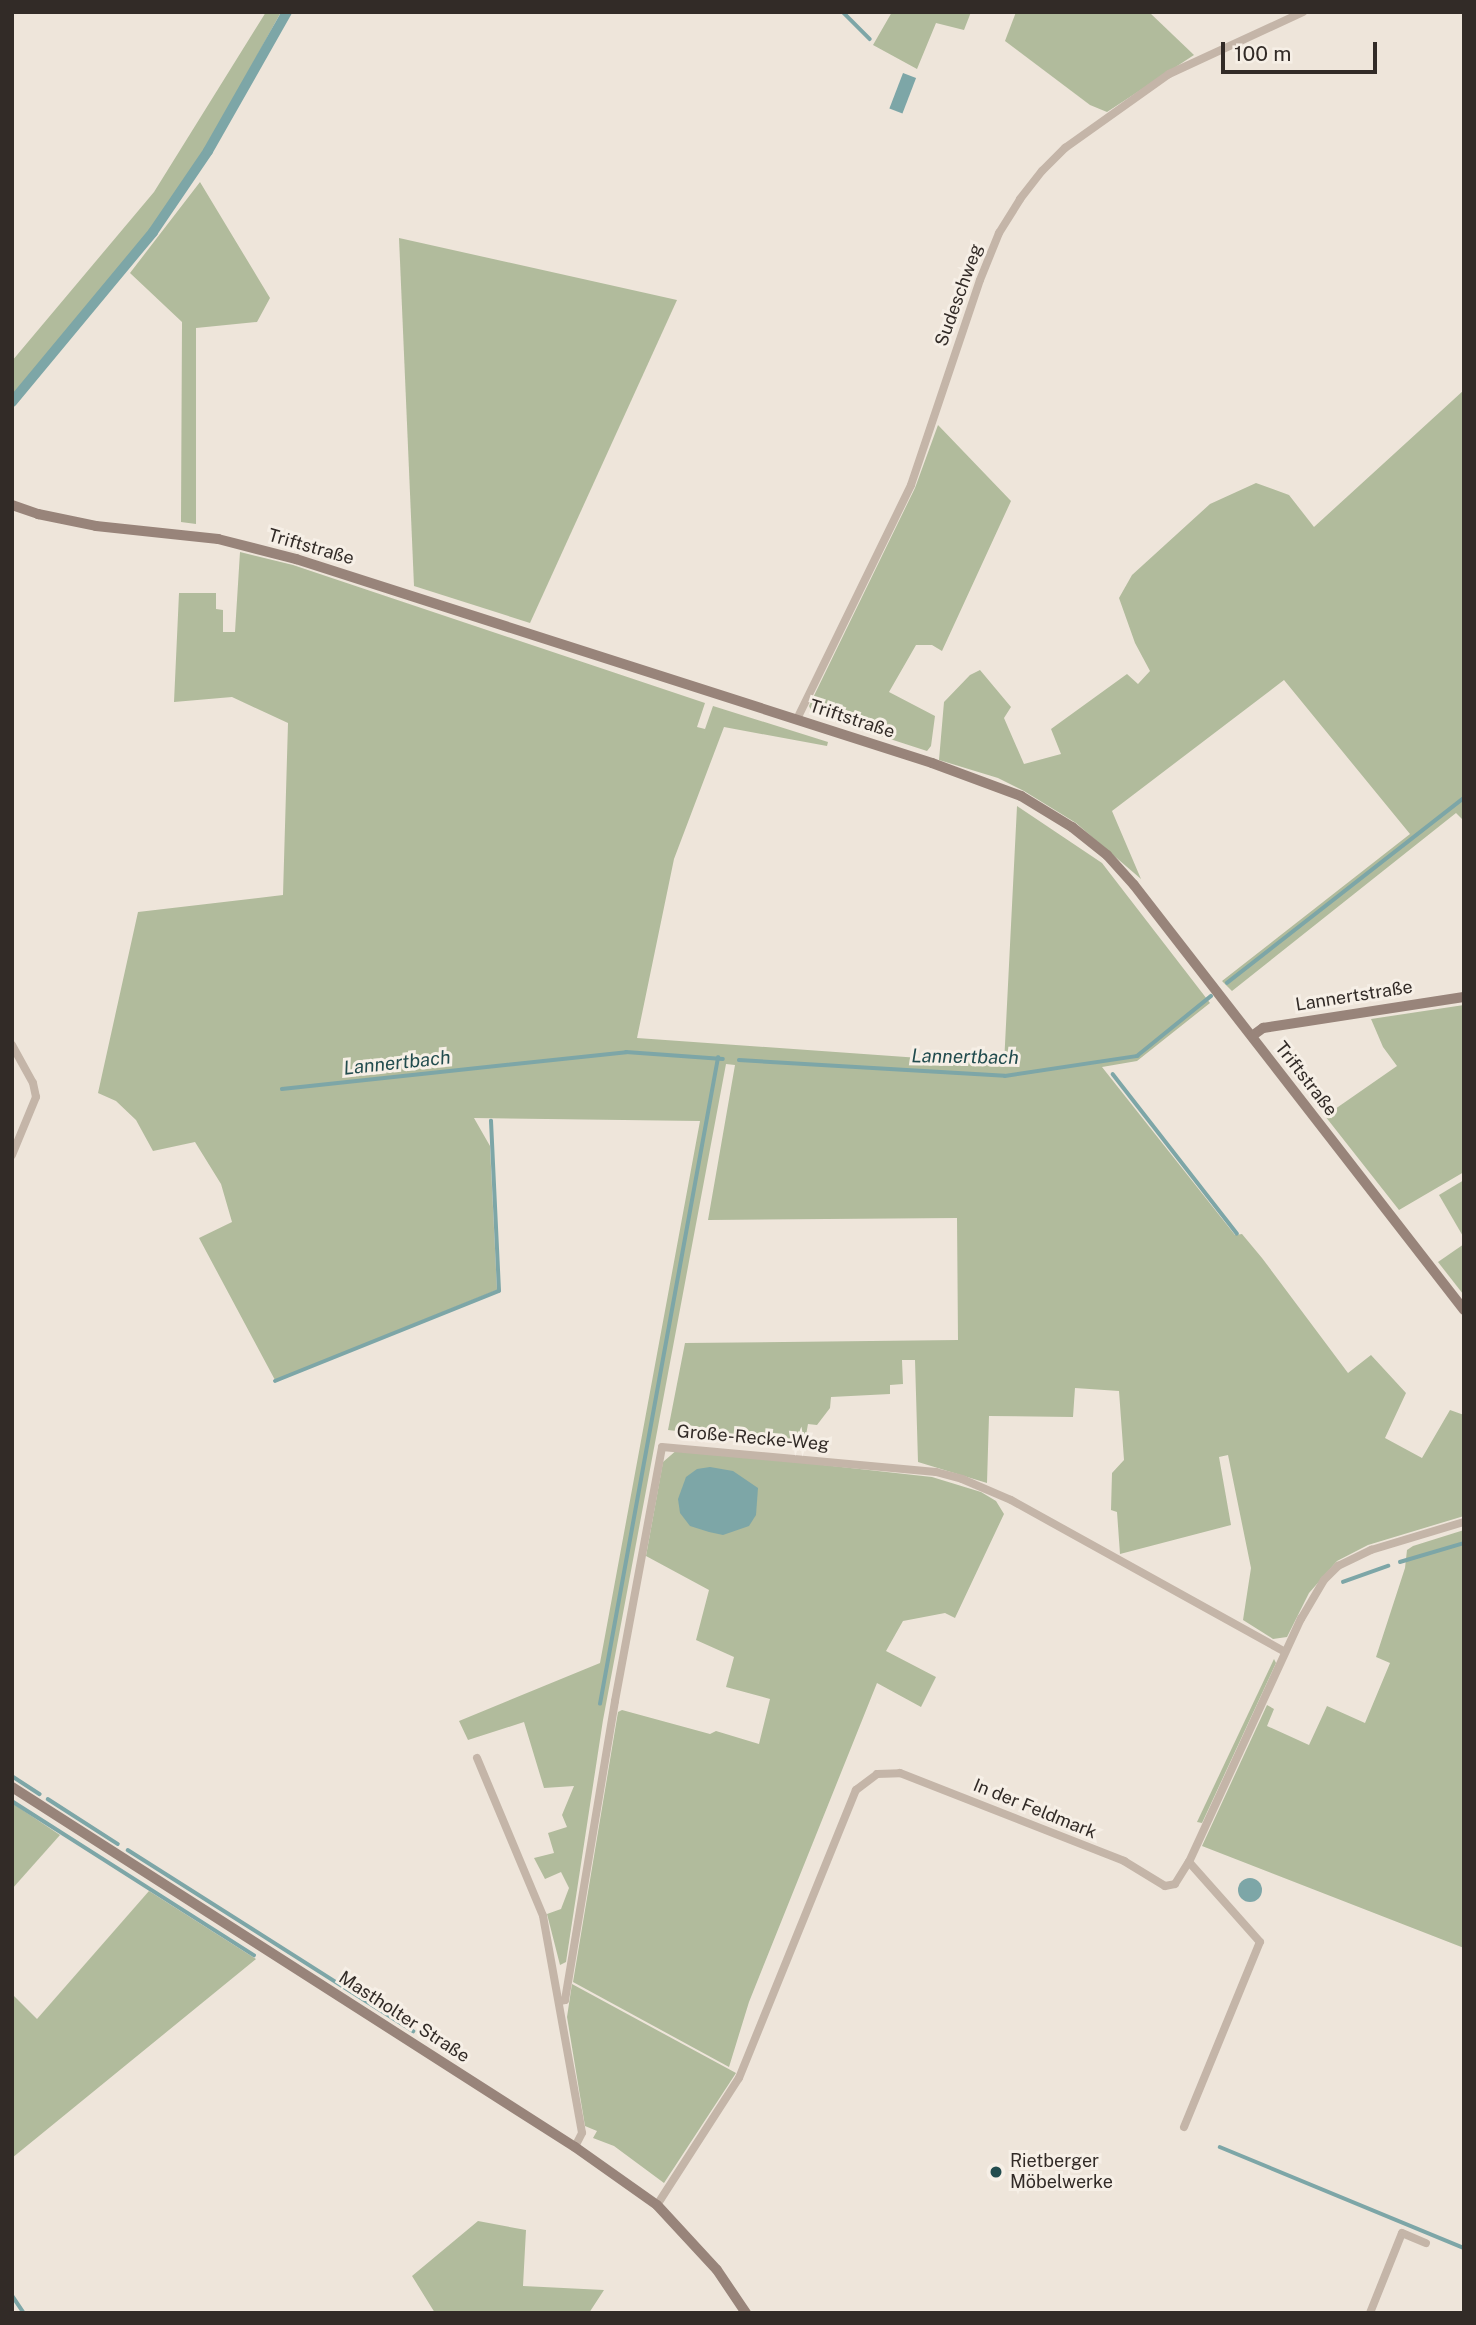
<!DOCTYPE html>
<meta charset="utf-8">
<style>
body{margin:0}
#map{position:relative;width:1476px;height:2325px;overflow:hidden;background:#eee5da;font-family:"Public Sans",sans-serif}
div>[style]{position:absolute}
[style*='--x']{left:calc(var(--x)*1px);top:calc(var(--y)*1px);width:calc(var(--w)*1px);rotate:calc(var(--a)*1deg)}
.green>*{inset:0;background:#b1bb9c}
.water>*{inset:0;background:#7da6a7;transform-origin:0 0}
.round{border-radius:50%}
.stream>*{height:3.5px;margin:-1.75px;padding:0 1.75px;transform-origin:1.75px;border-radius:1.75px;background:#7da6a7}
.canal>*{height:10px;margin:-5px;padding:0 5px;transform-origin:5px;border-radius:5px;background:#7da6a7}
.street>*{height:8px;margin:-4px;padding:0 4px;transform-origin:4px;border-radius:4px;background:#c4b5a8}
.secondary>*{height:10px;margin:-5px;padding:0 5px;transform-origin:5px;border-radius:5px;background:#98847a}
.dots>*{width:19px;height:19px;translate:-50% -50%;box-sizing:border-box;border:4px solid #f6efe6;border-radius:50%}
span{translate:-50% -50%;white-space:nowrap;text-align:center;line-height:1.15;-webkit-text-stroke:6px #f6efe6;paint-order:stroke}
.street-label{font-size:18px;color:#322b27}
.poi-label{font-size:18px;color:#322b27}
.left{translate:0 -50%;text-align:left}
.water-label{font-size:19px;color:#224c4e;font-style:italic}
.frame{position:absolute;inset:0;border:14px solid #322b27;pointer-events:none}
.scale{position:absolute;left:1221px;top:42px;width:156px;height:32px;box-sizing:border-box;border:4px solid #322b27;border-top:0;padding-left:9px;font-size:21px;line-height:24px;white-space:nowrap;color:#322b27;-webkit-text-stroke:5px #f6efe6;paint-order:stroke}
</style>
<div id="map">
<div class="green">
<i style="clip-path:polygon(266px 12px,281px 12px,206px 149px,150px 231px,12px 396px,12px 361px,154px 192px)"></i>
<i style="clip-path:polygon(892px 12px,971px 12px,964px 30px,936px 23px,917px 69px,873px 45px)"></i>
<i style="clip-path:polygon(1016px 12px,1149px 12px,1194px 55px,1107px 112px,1090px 105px,1005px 41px)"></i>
<i style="clip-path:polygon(200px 182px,270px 298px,257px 322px,196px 328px,196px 524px,181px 522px,182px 322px,130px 273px)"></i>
<i style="clip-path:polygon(399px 238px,677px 300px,530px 623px,414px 586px)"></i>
<i style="clip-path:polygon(1464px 390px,1464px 821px,1456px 813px,1232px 991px,1222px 981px,1410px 834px,1284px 680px,1112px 811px,1141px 879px,1076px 823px,1024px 791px,998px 778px,939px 760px,944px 702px,970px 675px,980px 670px,1011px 707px,1004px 718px,1024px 764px,1061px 754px,1051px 729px,1127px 674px,1138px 684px,1150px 671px,1135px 643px,1119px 598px,1132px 575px,1210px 504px,1256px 483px,1289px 495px,1314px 527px)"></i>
<i style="clip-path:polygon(938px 425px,1011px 501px,942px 651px,932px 645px,916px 645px,889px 692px,935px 716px,931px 746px,927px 751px,813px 714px,809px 706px,915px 488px)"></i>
<i style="clip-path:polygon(240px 552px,293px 565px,705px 703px,697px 727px,705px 729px,713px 706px,828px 742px,827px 746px,724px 727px,674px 859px,637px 1038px,1004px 1064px,1017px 806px,1102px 863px,1210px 1003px,1137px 1061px,1102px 1067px,1235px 1235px,1242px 1234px,1262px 1258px,1348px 1373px,1371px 1355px,1406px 1393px,1385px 1438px,1422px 1458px,1450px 1410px,1464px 1415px,1464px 1516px,1368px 1545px,1337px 1561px,1309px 1593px,1287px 1637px,1273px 1639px,1243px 1620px,1251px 1568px,1228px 1455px,1219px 1457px,1231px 1525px,1120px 1554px,1117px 1512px,1111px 1510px,1112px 1473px,1124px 1460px,1119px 1391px,1075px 1388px,1073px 1417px,989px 1416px,987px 1483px,918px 1462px,915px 1360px,902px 1360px,903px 1384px,890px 1385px,890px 1394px,831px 1397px,830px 1408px,817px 1425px,808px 1424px,804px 1446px,763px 1441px,764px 1436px,756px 1434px,755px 1440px,668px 1430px,685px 1343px,958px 1340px,957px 1218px,708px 1220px,735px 1065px,726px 1064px,603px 1720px,566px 1962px,560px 1965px,547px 1914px,561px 1909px,569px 1888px,561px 1872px,545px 1879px,534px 1858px,554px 1853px,548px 1833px,567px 1827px,562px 1815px,574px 1786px,544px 1788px,524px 1722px,468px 1740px,459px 1721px,600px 1663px,700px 1121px,474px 1118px,490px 1146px,497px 1290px,275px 1380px,199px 1238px,232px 1222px,221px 1184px,195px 1142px,153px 1151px,136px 1120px,116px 1101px,98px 1093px,138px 912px,283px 895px,288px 723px,232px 697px,174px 702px,179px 593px,216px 593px,216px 609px,223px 610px,223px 632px,235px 632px)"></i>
<i style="clip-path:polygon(1464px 1005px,1464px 1172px,1399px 1210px,1325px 1116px,1397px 1066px,1383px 1047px,1371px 1019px)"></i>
<i style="clip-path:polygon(1464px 1180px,1464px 1238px,1439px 1195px)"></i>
<i style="clip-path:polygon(1464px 1244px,1464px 1293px,1463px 1294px,1438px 1262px)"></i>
<i style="clip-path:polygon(678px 1449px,932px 1477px,981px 1492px,996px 1501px,1004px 1514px,955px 1618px,945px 1613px,903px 1621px,886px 1651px,936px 1677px,921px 1707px,877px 1683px,749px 2002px,729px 2067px,573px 1982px,618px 1712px,622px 1710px,710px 1734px,716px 1731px,759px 1744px,770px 1699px,726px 1687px,734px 1657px,696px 1640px,709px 1590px,646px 1556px,663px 1462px)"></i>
<i style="clip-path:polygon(1464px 1530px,1464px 1948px,1202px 1846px,1267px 1705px,1274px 1709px,1267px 1726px,1309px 1745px,1327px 1706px,1365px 1723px,1390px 1663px,1376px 1657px,1405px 1568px,1407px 1550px,1413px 1546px)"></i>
<i style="clip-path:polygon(1274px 1659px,1276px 1663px,1202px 1823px,1197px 1822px)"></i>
<i style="clip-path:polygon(12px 1803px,60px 1835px,12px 1889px)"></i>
<i style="clip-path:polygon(149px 1891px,256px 1959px,12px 2158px,12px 1994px,37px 2019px)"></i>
<i style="clip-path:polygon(572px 1984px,736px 2073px,664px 2183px,614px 2146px,593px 2138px,597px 2131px,585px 2126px,567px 2017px)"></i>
<i style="clip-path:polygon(478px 2221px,526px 2230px,523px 2286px,604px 2290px,589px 2313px,435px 2313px,412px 2276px)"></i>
</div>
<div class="water">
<i style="left:903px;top:73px;width:14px;height:38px;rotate:21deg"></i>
<i style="clip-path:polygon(710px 1467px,733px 1471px,758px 1488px,756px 1515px,749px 1526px,723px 1535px,709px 1532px,690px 1526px,680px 1513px,678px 1499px,686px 1477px,697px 1469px)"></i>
<i class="round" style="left:1238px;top:1878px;width:24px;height:24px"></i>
</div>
<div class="stream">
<i style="--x:843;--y:12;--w:38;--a:45"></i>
<i style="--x:1227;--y:983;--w:301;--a:-38"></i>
<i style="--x:739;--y:1060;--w:266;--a:3.4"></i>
<i style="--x:1005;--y:1076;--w:134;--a:-8.6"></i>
<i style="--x:1137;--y:1056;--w:95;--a:-39"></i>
<i style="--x:1113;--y:1074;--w:202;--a:52.1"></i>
<i style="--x:282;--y:1089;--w:346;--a:-6.1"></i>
<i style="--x:626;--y:1052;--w:97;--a:4.1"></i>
<i style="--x:275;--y:1381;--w:241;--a:-21.9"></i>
<i style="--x:499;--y:1291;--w:170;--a:-92.7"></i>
<i style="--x:1400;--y:1562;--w:67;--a:-16.5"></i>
<i style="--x:1343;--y:1582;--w:48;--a:-19.6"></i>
<i style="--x:600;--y:1704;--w:657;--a:-79.65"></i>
<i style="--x:12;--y:1776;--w:33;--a:33"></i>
<i style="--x:48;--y:1799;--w:83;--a:32.7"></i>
<i style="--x:12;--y:1801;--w:287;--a:32.5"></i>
<i style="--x:128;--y:1850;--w:338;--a:32.4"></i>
<i style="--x:1220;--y:2147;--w:264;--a:22.5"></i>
<i style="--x:12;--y:2295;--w:22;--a:56"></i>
</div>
<div class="canal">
<i style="--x:12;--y:402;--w:221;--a:-50.3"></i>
<i style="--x:153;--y:232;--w:98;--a:-55.8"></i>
<i style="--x:208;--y:151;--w:160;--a:-60.4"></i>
</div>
<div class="street">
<i style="--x:797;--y:719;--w:260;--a:-64"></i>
<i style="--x:911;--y:485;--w:216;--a:-71.4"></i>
<i style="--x:980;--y:280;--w:51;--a:-68"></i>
<i style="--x:999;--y:233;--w:40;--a:-58"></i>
<i style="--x:1020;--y:199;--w:36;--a:-52"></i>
<i style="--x:1042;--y:171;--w:33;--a:-45"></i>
<i style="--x:1065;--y:148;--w:128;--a:-35.4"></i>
<i style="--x:1169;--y:74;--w:148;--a:-24.8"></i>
<i style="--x:12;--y:1045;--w:43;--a:61.1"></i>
<i style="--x:33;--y:1083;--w:14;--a:78"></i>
<i style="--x:36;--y:1097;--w:63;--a:112.5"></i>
<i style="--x:477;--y:1758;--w:171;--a:67.3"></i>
<i style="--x:543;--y:1916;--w:220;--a:79.8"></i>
<i style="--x:582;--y:2133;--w:16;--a:117"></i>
<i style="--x:560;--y:2001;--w:5;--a:-11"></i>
<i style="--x:565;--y:2000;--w:303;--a:-80.5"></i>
<i style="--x:615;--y:1701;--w:258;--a:-79.5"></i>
<i style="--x:662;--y:1447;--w:275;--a:5.2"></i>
<i style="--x:936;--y:1472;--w:27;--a:15"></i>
<i style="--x:962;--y:1479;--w:53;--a:23.2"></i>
<i style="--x:1011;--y:1500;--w:313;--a:29"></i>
<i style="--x:1184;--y:2127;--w:200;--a:-67.7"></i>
<i style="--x:1260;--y:1942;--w:107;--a:-131.6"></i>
<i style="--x:657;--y:2205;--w:151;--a:-57.2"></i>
<i style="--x:739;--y:2078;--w:311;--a:-67.9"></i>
<i style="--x:856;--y:1790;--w:26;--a:-37"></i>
<i style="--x:877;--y:1774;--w:23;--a:-2"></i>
<i style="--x:900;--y:1773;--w:241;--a:21.4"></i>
<i style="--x:1124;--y:1861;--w:48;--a:31.4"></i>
<i style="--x:1165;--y:1886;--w:10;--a:-11"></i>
<i style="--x:1175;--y:1884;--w:26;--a:-58"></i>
<i style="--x:1189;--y:1862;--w:268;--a:-65.3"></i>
<i style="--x:1301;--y:1619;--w:45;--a:-59.5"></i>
<i style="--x:1324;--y:1580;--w:20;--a:-45"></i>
<i style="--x:1338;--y:1566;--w:37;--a:-26"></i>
<i style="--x:1371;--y:1550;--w:97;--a:-16.8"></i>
<i style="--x:1370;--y:2313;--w:86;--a:-68.2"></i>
<i style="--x:1402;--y:2233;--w:26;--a:23"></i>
</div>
<div class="secondary">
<i style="--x:12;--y:505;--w:28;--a:19"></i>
<i style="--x:38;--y:514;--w:59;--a:11.7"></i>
<i style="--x:96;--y:526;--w:123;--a:6.1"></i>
<i style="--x:218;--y:539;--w:81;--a:14.4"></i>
<i style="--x:296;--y:559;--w:668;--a:17.78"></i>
<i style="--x:932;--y:763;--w:95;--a:20.3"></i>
<i style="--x:1021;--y:796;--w:60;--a:31.3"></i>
<i style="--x:1072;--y:827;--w:45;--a:38.7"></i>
<i style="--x:1107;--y:855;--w:40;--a:48"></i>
<i style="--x:1134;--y:885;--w:538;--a:52.17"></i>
<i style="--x:1252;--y:1036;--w:14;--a:-36"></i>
<i style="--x:1263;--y:1028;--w:203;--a:-8.8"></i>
<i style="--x:12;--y:1787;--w:668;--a:32.6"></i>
<i style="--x:575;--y:2147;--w:100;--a:35.3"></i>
<i style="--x:657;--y:2205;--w:88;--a:47.3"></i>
<i style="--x:717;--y:2270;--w:52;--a:56"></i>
</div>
<div class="dots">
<i style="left:996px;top:2172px;background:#224c4e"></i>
</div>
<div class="street-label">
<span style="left:959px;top:295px;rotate:-70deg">Sudeschweg</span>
<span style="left:311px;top:547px;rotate:16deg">Triftstraße</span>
<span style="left:852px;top:719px;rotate:18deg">Triftstraße</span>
<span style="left:1354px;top:996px;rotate:-9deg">Lannertstraße</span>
<span style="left:1306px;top:1079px;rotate:52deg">Triftstraße</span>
<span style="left:753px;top:1438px;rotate:5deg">Große-Recke-Weg</span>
<span style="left:1035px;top:1809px;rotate:22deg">In der Feldmark</span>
<span style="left:404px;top:2017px;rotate:33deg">Mastholter Straße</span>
</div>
<div class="poi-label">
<span class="left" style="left:1010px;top:2172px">Rietberger<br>Möbelwerke</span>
</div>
<div class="water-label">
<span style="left:965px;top:1057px;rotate:1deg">Lannertbach</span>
<span style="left:397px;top:1063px;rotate:-6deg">Lannertbach</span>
</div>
<div class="frame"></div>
<div class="scale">100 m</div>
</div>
